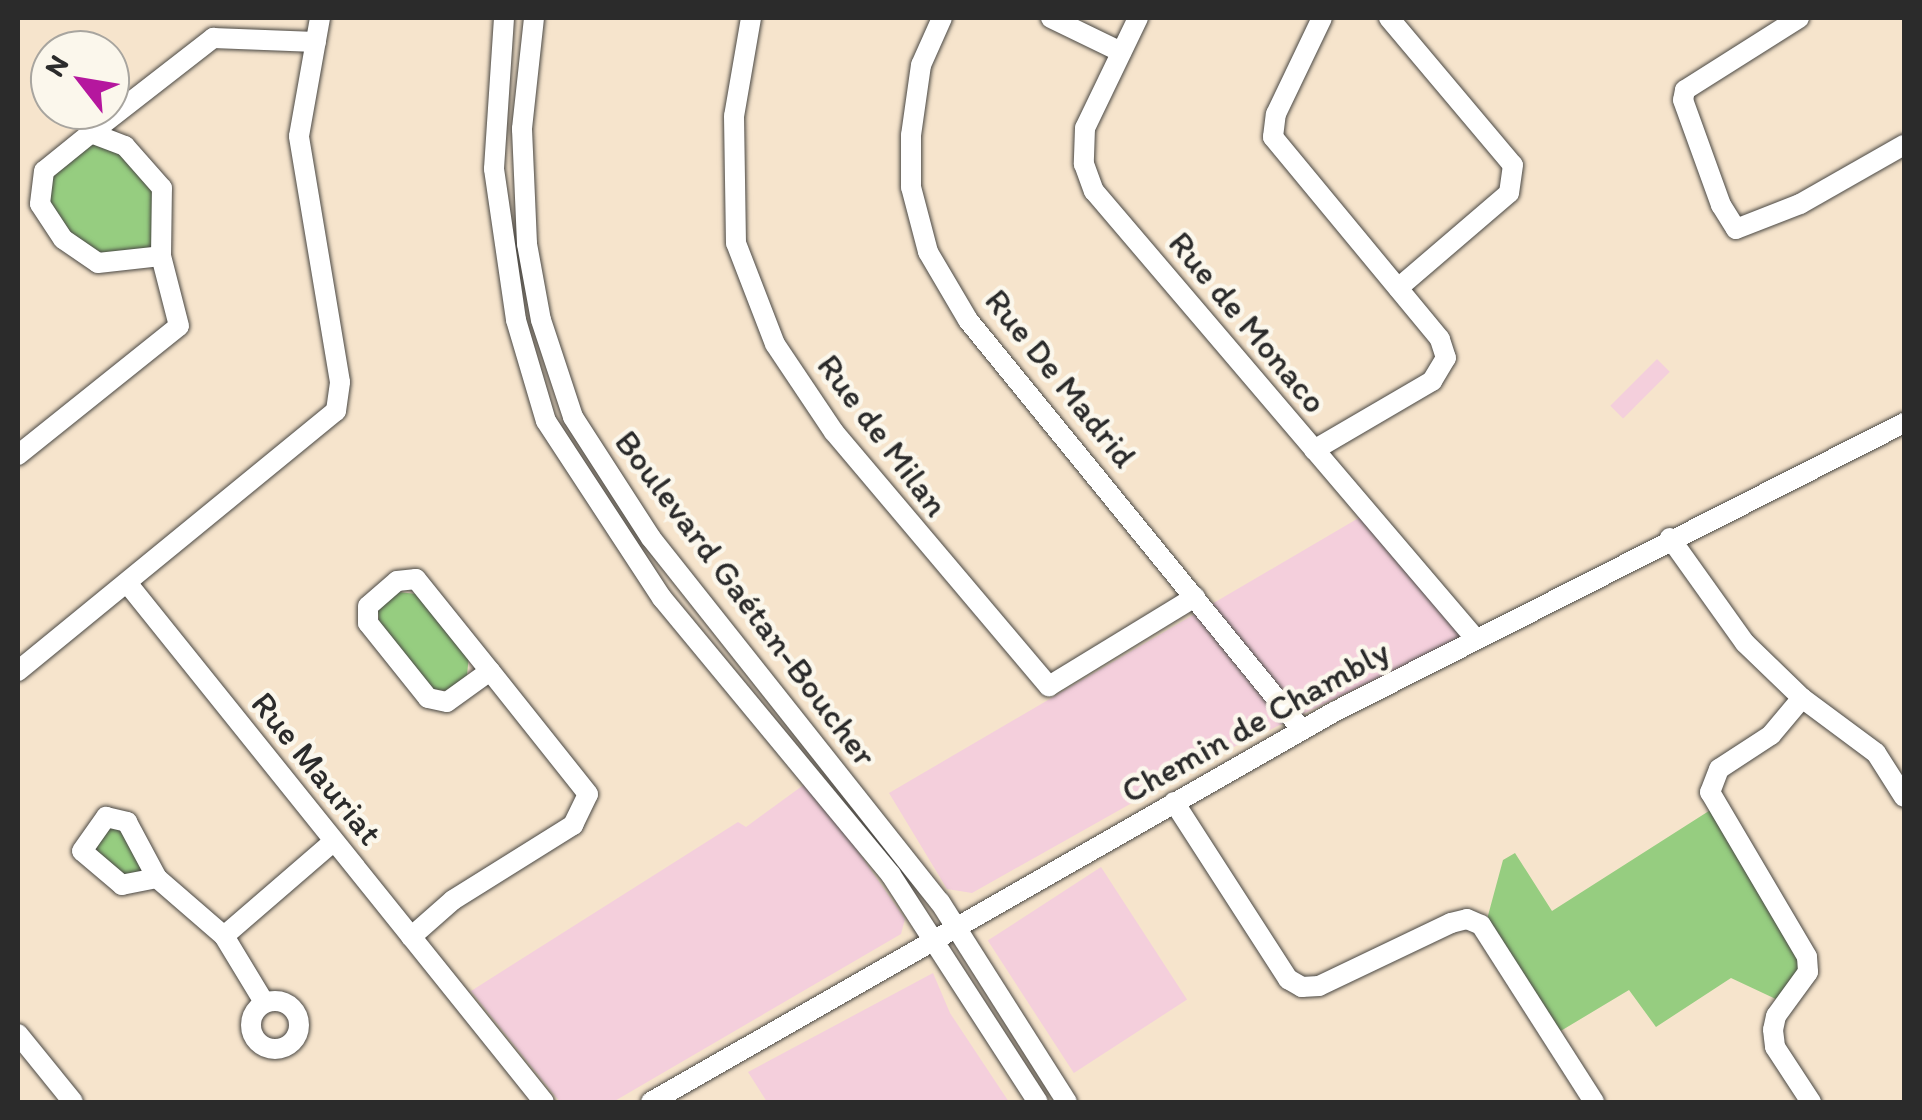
<!DOCTYPE html>
<meta charset="utf-8">
<style>
body{margin:0}
#map{position:relative;width:1922px;height:1120px;overflow:hidden;background:#f6e4cc;font-family:Itim,sans-serif}
div>[style]{position:absolute}
[style*='--x']{left:calc(var(--x)*1px);top:calc(var(--y)*1px);width:calc(var(--w)*1px);rotate:calc(var(--a)*1deg)}
.built>*{inset:0;background:#f4cfdc;transform-origin:0 0}
.green>*{inset:0;background:#96cd80}
.roads{filter:drop-shadow(0 0 2px #494743) drop-shadow(0 0 2px #494743)}
.minor>*{height:20px;margin:-10px;padding:0 10px;transform-origin:10px;border-radius:10px;background:#fff}
.minor>.ring{margin:-10px;padding:0;box-sizing:content-box;background:none;border:20px solid #fff;border-radius:50%}
span{translate:-50% -50%;white-space:nowrap;text-align:center;line-height:1.15;-webkit-text-stroke:9px #fbf7ec;paint-order:stroke}
.street-label{font-size:35px;color:#2b2b2b}
.frame{position:absolute;inset:0;border:20px solid #2b2b2b;pointer-events:none}
.north{position:absolute;left:30px;top:30px;width:100px;height:100px;box-sizing:border-box;background:#fbf7ec;border:2px solid #a8a59f;border-radius:50%;rotate:301deg;font-size:28px;font-weight:700;line-height:40px;text-align:center;color:#2b2b2b}
.north::after{content:'';display:block;margin:auto;width:35px;height:45px;background:#b5179e;clip-path:polygon(50% 0,100% 100%,50% 72%,0 100%)}
</style>
<div id="map">
<div class="built">
<i style="left:1657px;top:359px;width:18px;height:66px;rotate:45deg"></i>
<i style="clip-path:polygon(1362px 516px,1466px 636px,1219px 754px,972px 893px,947px 889px,889px 793px)"></i>
<i style="clip-path:polygon(809px 781px,905px 919px,901px 934px,613px 1102px,560px 1102px,471px 991px,738px 822px,746px 827px)"></i>
<i style="left:1101px;top:867px;width:158px;height:135px;rotate:57deg"></i>
<i style="clip-path:polygon(933px 973px,950px 1013px,1009px 1102px,767px 1102px,748px 1072px)"></i>
</div>
<div class="green">
<i style="clip-path:polygon(91px 133px,125px 146px,162px 188px,161px 256px,98px 263px,40px 205px,44px 171px)"></i>
<i style="clip-path:polygon(398px 592px,417px 594px,469px 655px,467px 675px,449px 691px,431px 689px,380px 628px,378px 610px)"></i>
<i style="clip-path:polygon(1712px 809px,1805px 972px,1780px 1001px,1731px 978px,1656px 1027px,1629px 990px,1559px 1032px,1486px 923px,1503px 860px,1515px 853px,1552px 911px)"></i>
<i style="clip-path:polygon(109px 821px,124px 828px,152px 875px,122px 881px,87px 851px)"></i>
</div>
<div class="roads">
<div class="minor">
<i style="--x:504;--y:18;--w:151;--a:93.8"></i>
<i style="--x:494;--y:169;--w:153;--a:81.7"></i>
<i style="--x:516;--y:320;--w:105;--a:73.5"></i>
<i style="--x:546;--y:421;--w:212;--a:56.8"></i>
<i style="--x:662;--y:598;--w:359;--a:50.4"></i>
<i style="--x:891;--y:875;--w:270;--a:57.1"></i>
<i style="--x:534;--y:18;--w:112;--a:96.2"></i>
<i style="--x:522;--y:129;--w:115;--a:87.5"></i>
<i style="--x:527;--y:244;--w:77;--a:79.6"></i>
<i style="--x:541;--y:320;--w:102;--a:71.7"></i>
<i style="--x:573;--y:417;--w:144;--a:57.2"></i>
<i style="--x:651;--y:538;--w:465;--a:51.6"></i>
<i style="--x:940;--y:902;--w:237;--a:57.6"></i>
<i style="--x:751;--y:18;--w:99;--a:99.8"></i>
<i style="--x:734;--y:116;--w:127;--a:89.1"></i>
<i style="--x:736;--y:243;--w:108;--a:68.9"></i>
<i style="--x:775;--y:344;--w:106;--a:56.2"></i>
<i style="--x:834;--y:432;--w:333;--a:49.8"></i>
<i style="--x:1049;--y:686;--w:171;--a:-31.4"></i>
<i style="--x:942;--y:18;--w:51;--a:114.1"></i>
<i style="--x:921;--y:65;--w:71;--a:98.1"></i>
<i style="--x:911;--y:135;--w:52;--a:90"></i>
<i style="--x:911;--y:187;--w:67;--a:75.3"></i>
<i style="--x:928;--y:252;--w:79;--a:59.5"></i>
<i style="--x:968;--y:320;--w:529;--a:50.83"></i>
<i style="--x:1051;--y:18;--w:78;--a:25.9"></i>
<i style="--x:1138;--y:18;--w:122;--a:115.7"></i>
<i style="--x:1085;--y:128;--w:36;--a:92"></i>
<i style="--x:1084;--y:164;--w:29;--a:70"></i>
<i style="--x:1094;--y:191;--w:587;--a:49.56"></i>
<i style="--x:1389;--y:18;--w:192;--a:49.9"></i>
<i style="--x:1513;--y:165;--w:28;--a:98"></i>
<i style="--x:1509;--y:193;--w:146;--a:139.4"></i>
<i style="--x:1799;--y:18;--w:135;--a:147.7"></i>
<i style="--x:1685;--y:90;--w:10;--a:101"></i>
<i style="--x:1683;--y:100;--w:112;--a:70.1"></i>
<i style="--x:1721;--y:205;--w:28;--a:58"></i>
<i style="--x:1736;--y:229;--w:69;--a:-21.3"></i>
<i style="--x:1800;--y:204;--w:120;--a:-29.6"></i>
<i style="--x:91;--y:133;--w:155;--a:-37.9"></i>
<i style="--x:213;--y:38;--w:103;--a:2.2"></i>
<i style="--x:1314;--y:450;--w:137;--a:-30.3"></i>
<i style="--x:1432;--y:381;--w:27;--a:-59"></i>
<i style="--x:1446;--y:358;--w:20;--a:-108"></i>
<i style="--x:1440;--y:339;--w:262;--a:-129.6"></i>
<i style="--x:1273;--y:137;--w:23;--a:-83"></i>
<i style="--x:1276;--y:114;--w:106;--a:-64.4"></i>
<i style="--x:18;--y:455;--w:206;--a:-38.7"></i>
<i style="--x:179;--y:326;--w:72;--a:-104.4"></i>
<i style="--x:161;--y:256;--w:68;--a:-89.2"></i>
<i style="--x:162;--y:188;--w:56;--a:-131.4"></i>
<i style="--x:125;--y:146;--w:36;--a:-159"></i>
<i style="--x:91;--y:133;--w:60;--a:141"></i>
<i style="--x:44;--y:171;--w:33;--a:97"></i>
<i style="--x:40;--y:204;--w:42;--a:56.7"></i>
<i style="--x:63;--y:239;--w:42;--a:34.4"></i>
<i style="--x:98;--y:263;--w:63;--a:-6.3"></i>
<i style="--x:1670;--y:538;--w:129;--a:54.5"></i>
<i style="--x:1745;--y:643;--w:79;--a:44"></i>
<i style="--x:1802;--y:698;--w:92;--a:36.6"></i>
<i style="--x:1876;--y:753;--w:52;--a:57.5"></i>
<i style="--x:128;--y:584;--w:664;--a:51.23"></i>
<i style="--x:18;--y:671;--w:411;--a:-39.3"></i>
<i style="--x:336;--y:411;--w:29;--a:-82"></i>
<i style="--x:340;--y:382;--w:249;--a:-99.5"></i>
<i style="--x:299;--y:136;--w:120;--a:-79.9"></i>
<i style="--x:1802;--y:698;--w:48;--a:130"></i>
<i style="--x:1771;--y:735;--w:62;--a:146.8"></i>
<i style="--x:1719;--y:769;--w:25;--a:111"></i>
<i style="--x:1710;--y:792;--w:191;--a:59.5"></i>
<i style="--x:1807;--y:957;--w:15;--a:86"></i>
<i style="--x:1808;--y:972;--w:54;--a:126"></i>
<i style="--x:1776;--y:1016;--w:14;--a:102"></i>
<i style="--x:1773;--y:1030;--w:17;--a:83"></i>
<i style="--x:1775;--y:1047;--w:66;--a:56.8"></i>
<i style="--x:1174;--y:802;--w:211;--a:57.2"></i>
<i style="--x:1288;--y:979;--w:16;--a:30"></i>
<i style="--x:1302;--y:987;--w:17;--a:-3"></i>
<i style="--x:1319;--y:986;--w:146;--a:-25.5"></i>
<i style="--x:1451;--y:923;--w:16;--a:-14"></i>
<i style="--x:1467;--y:919;--w:15;--a:23"></i>
<i style="--x:1481;--y:925;--w:210;--a:57.4"></i>
<i style="--x:157;--y:878;--w:36;--a:169"></i>
<i style="--x:122;--y:885;--w:52;--a:-139.6"></i>
<i style="--x:82;--y:851;--w:42;--a:-54.8"></i>
<i style="--x:106;--y:817;--w:22;--a:13"></i>
<i style="--x:127;--y:822;--w:64;--a:61.8"></i>
<i style="--x:157;--y:878;--w:89;--a:40.9"></i>
<i style="--x:224;--y:936;--w:77;--a:58.8"></i>
<i style="--x:224;--y:936;--w:145;--a:-40.8"></i>
<i style="--x:411;--y:937;--w:56;--a:-41.4"></i>
<i style="--x:453;--y:900;--w:142;--a:-32"></i>
<i style="--x:573;--y:825;--w:34;--a:-64"></i>
<i style="--x:588;--y:794;--w:157;--a:-128.5"></i>
<i style="--x:490;--y:671;--w:118;--a:-128.8"></i>
<i style="--x:416;--y:579;--w:19;--a:174"></i>
<i style="--x:397;--y:581;--w:38;--a:139"></i>
<i style="--x:368;--y:606;--w:17;--a:90"></i>
<i style="--x:368;--y:623;--w:96;--a:51.3"></i>
<i style="--x:428;--y:698;--w:19;--a:12"></i>
<i style="--x:447;--y:702;--w:53;--a:-35.8"></i>
<i class="ring" style="left:251px;top:1001px;width:28px;height:28px"></i>
<i style="--x:18;--y:1034;--w:87;--a:51"></i>
<i style="--x:651;--y:1102;--w:787;--a:-29.73"></i>
<i style="--x:1334;--y:712;--w:639;--a:-26.89"></i>
</div>
</div>
<div class="street-label">
<span style="left:1248px;top:322px;rotate:50deg">Rue de Monaco</span>
<span style="left:1061px;top:378px;rotate:51deg">Rue De Madrid</span>
<span style="left:883px;top:435px;rotate:53deg">Rue de Milan</span>
<span style="left:746px;top:598px;rotate:53deg">Boulevard Gaétan-Boucher</span>
<span style="left:1255px;top:721px;rotate:-29deg">Chemin de Chambly</span>
<span style="left:317px;top:768px;rotate:51deg">Rue Mauriat</span>
</div>
<div class="frame"></div>
<div class="north">N</div>
</div>
